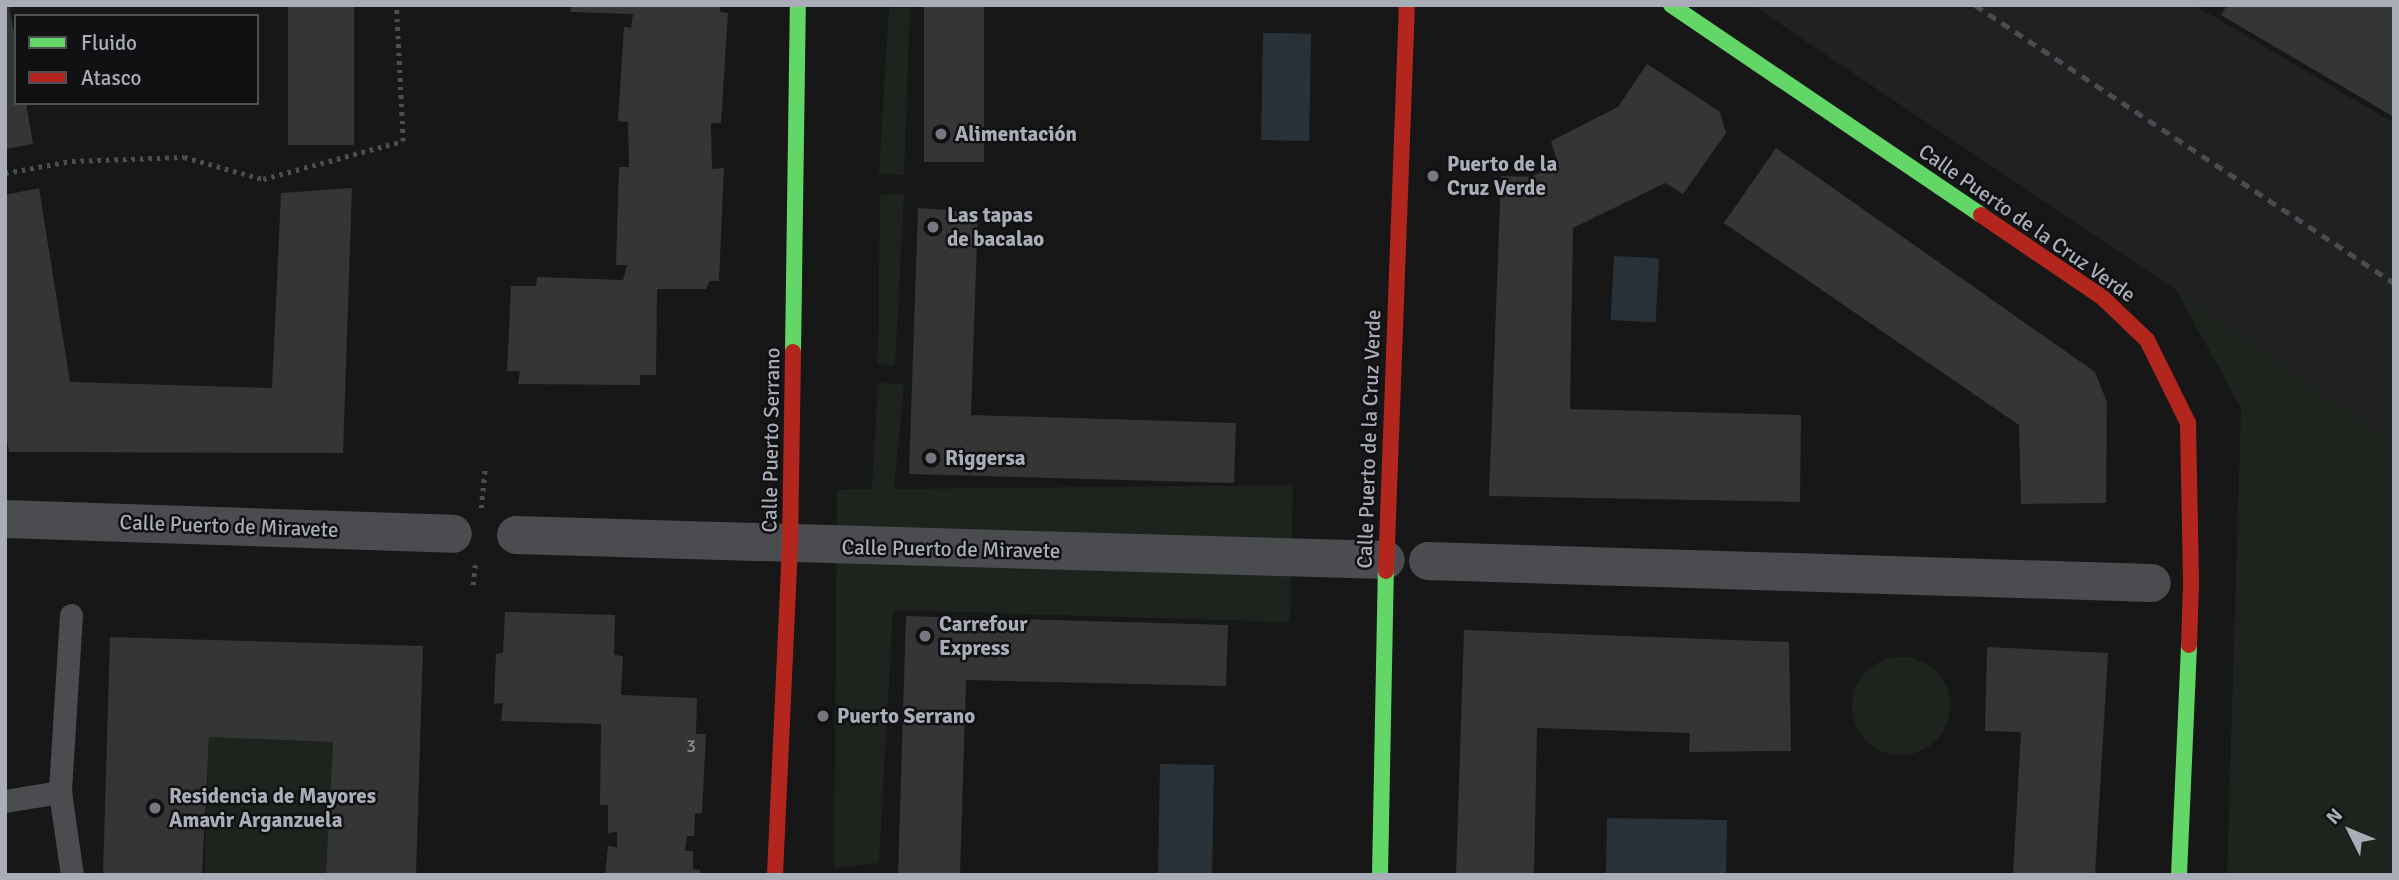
<!DOCTYPE html>
<meta charset="utf-8">
<style>
body{margin:0}
#map{position:relative;width:2399px;height:880px;overflow:hidden;background:#171717;font-family:Signika,sans-serif}
div>[style]{position:absolute}
[style*='--x']{left:calc(var(--x)*1px);top:calc(var(--y)*1px);width:calc(var(--w)*1px);rotate:calc(var(--a)*1deg)}
.built>*{inset:0;background:#212123}
.green>*{inset:0;background:#1d241e;transform-origin:0 0}
.round{border-radius:50%}
.water>*{inset:0;background:#2a3239;transform-origin:0 0}
.building>*{inset:0;background:#353536;transform-origin:0 0}
.path>*{height:4.5px;margin-top:-2.25px;transform-origin:0;background:repeating-linear-gradient(90deg,#4d4e52 0 3.5px,transparent 0 8.5px)}
.lane>*{height:23px;margin:-11.5px;padding:0 11.5px;transform-origin:11.5px;border-radius:11.5px;background:#4b4c50}
.street>*{height:38px;margin:-19px;padding:0 19px;transform-origin:19px;border-radius:19px;background:#4b4c50}
.fast>*{height:16px;margin:-8px;padding:0 8px;transform-origin:8px;border-radius:8px;background:#63d668}
.jam>*{height:16px;margin:-8px;padding:0 8px;transform-origin:8px;border-radius:8px;background:#b3261e}
.rail>*{height:5px;margin-top:-2.5px;transform-origin:0;background:repeating-linear-gradient(90deg,#4b4c4f 0 9px,transparent 0 16px)}
.dots>*{width:19px;height:19px;translate:-50% -50%;box-sizing:border-box;border:4px solid #111113;border-radius:50%}
span{translate:-50% -50%;white-space:nowrap;text-align:center;line-height:1.15;-webkit-text-stroke:5px #111113;paint-order:stroke}
.number-label{font-size:18px;color:#8b8f98}
.number-label span{-webkit-text-stroke-width:0}
.poi-label{font-size:21px;color:#a8adb8;font-weight:700}
.left{translate:0 -50%;text-align:left}
.street-label{font-size:21px;color:#a8adb8}
.frame{position:absolute;inset:0;border:7px solid #a8adb8;pointer-events:none}
.legend{position:absolute;left:14px;top:14px;width:245px;height:91px;box-sizing:border-box;background:#111113;border:2px solid #4d4f55;margin:0;padding:9px 12px;list-style:none;font-size:21px;color:#a8adb8}
.legend li{display:flex;align-items:center;gap:14px;height:35px}
.legend b{width:35px;border:2px solid #4d4f55}
.north{position:absolute;left:2315px;top:796px;width:70px;height:70px;-webkit-text-stroke:5px #111113;paint-order:stroke;rotate:313deg;font-size:19px;font-weight:700;line-height:28px;text-align:center;color:#a8adb8}
.north::after{content:'';display:block;margin:auto;width:24px;height:32px;background:#a8adb8;clip-path:polygon(50% 0,100% 100%,50% 72%,0 100%)}
</style>
<div id="map">
<div class="built">
<i style="clip-path:polygon(1752px 5px,2194px 5px,2394px 123px,2394px 444px,2176px 290px)"></i>
</div>
<div class="green">
<i style="clip-path:polygon(910px 7px,904px 175px,879px 173px,889px 8px)"></i>
<i style="clip-path:polygon(904px 194px,895px 366px,878px 364px,880px 195px)"></i>
<i style="clip-path:polygon(2176px 290px,2394px 444px,2394px 875px,2227px 875px,2241px 408px)"></i>
<i style="clip-path:polygon(878px 383px,904px 384px,894px 489px,1293px 485px,1290px 622px,893px 610px,879px 863px,834px 868px,837px 490px,872px 489px)"></i>
<i class="round" style="left:1852px;top:657px;width:98px;height:98px"></i>
<i style="left:209px;top:737px;width:124px;height:138px;rotate:2deg"></i>
</div>
<div class="water">
<i style="left:1263px;top:33px;width:48px;height:107px;rotate:1deg"></i>
<i style="left:1614px;top:256px;width:45px;height:64px;rotate:3deg"></i>
<i style="left:1160px;top:764px;width:54px;height:111px;rotate:1deg"></i>
<i style="left:1607px;top:818px;width:120px;height:55px;rotate:1deg"></i>
</div>
<div class="building">
<i style="clip-path:polygon(5px 5px,9px 5px,16px 45px,16px 103px,26px 103px,33px 144px,5px 149px)"></i>
<i style="left:288px;top:5px;width:66px;height:140px"></i>
<i style="clip-path:polygon(571px 5px,720px 5px,720px 12px,728px 13px,721px 123px,711px 123px,712px 169px,724px 168px,719px 281px,710px 281px,706px 289px,657px 289px,656px 375px,640px 375px,640px 385px,518px 384px,520px 371px,507px 371px,511px 286px,536px 286px,537px 277px,623px 280px,627px 265px,616px 265px,619px 167px,629px 167px,628px 122px,618px 121px,624px 27px,631px 28px,633px 14px,570px 12px)"></i>
<i style="left:924px;top:5px;width:60px;height:157px"></i>
<i style="clip-path:polygon(2227px 5px,2394px 5px,2394px 117px,2221px 15px)"></i>
<i style="clip-path:polygon(1647px 64px,1720px 112px,1726px 133px,1683px 194px,1665px 183px,1573px 228px,1570px 409px,1801px 415px,1800px 502px,1489px 496px,1501px 176px,1531px 177px,1558px 164px,1551px 141px,1618px 107px)"></i>
<i style="clip-path:polygon(1776px 148px,2095px 372px,2107px 402px,2106px 503px,2021px 504px,2019px 425px,1724px 223px)"></i>
<i style="clip-path:polygon(39px 188px,70px 382px,272px 388px,281px 193px,352px 188px,343px 453px,9px 452px,5px 428px,5px 195px)"></i>
<i style="clip-path:polygon(918px 208px,978px 212px,971px 415px,1236px 423px,1234px 483px,909px 474px)"></i>
<i style="clip-path:polygon(505px 612px,615px 615px,614px 655px,623px 656px,621px 695px,697px 698px,696px 734px,706px 734px,702px 813px,695px 814px,694px 836px,687px 836px,685px 851px,693px 851px,693px 869px,700px 870px,700px 875px,605px 875px,608px 846px,617px 847px,617px 832px,608px 833px,608px 805px,600px 805px,601px 724px,501px 721px,503px 703px,494px 704px,496px 654px,503px 653px)"></i>
<i style="clip-path:polygon(906px 616px,1228px 625px,1226px 686px,966px 680px,960px 875px,898px 875px)"></i>
<i style="clip-path:polygon(1464px 630px,1789px 642px,1791px 751px,1689px 752px,1690px 733px,1537px 728px,1534px 875px,1456px 875px)"></i>
<i style="clip-path:polygon(110px 637px,423px 646px,416px 875px,326px 875px,333px 742px,209px 737px,202px 875px,103px 875px)"></i>
<i style="clip-path:polygon(1987px 647px,2108px 653px,2095px 875px,2013px 875px,2021px 732px,1985px 731px)"></i>
</div>
<div class="path">
<i style="--x:5;--y:173;--w:68;--a:-10.2"></i>
<i style="--x:72;--y:161;--w:112;--a:-2"></i>
<i style="--x:184;--y:157;--w:82;--a:15.6"></i>
<i style="--x:263;--y:179;--w:145;--a:-15.2"></i>
<i style="--x:403;--y:141;--w:136;--a:-92.9"></i>
<i style="--x:481;--y:508;--w:41;--a:-84.4"></i>
<i style="--x:473;--y:585;--w:20;--a:-84"></i>
</div>
<div class="lane">
<i style="--x:71;--y:615;--w:177;--a:93.6"></i>
<i style="--x:60;--y:792;--w:84;--a:81.8"></i>
<i style="--x:5;--y:801;--w:56;--a:-9.3"></i>
</div>
<div class="street">
<i style="--x:5;--y:519;--w:448;--a:1.9"></i>
<i style="--x:516;--y:535;--w:870;--a:1.65"></i>
<i style="--x:1428;--y:561;--w:724;--a:1.74"></i>
</div>
<div class="fast">
<i style="--x:1671;--y:5;--w:374;--a:34.1"></i>
<i style="--x:793;--y:352;--w:347;--a:-89.2"></i>
<i style="--x:1380;--y:875;--w:304;--a:-88.9"></i>
<i style="--x:2179;--y:875;--w:230;--a:-87.5"></i>
</div>
<div class="jam">
<i style="--x:1981;--y:215;--w:148;--a:34.2"></i>
<i style="--x:2103;--y:298;--w:61;--a:43.7"></i>
<i style="--x:2147;--y:340;--w:93;--a:63.7"></i>
<i style="--x:2188;--y:423;--w:162;--a:88.9"></i>
<i style="--x:2191;--y:585;--w:60;--a:91.9"></i>
<i style="--x:1386;--y:571;--w:566;--a:-87.88"></i>
<i style="--x:775;--y:875;--w:330;--a:-87.4"></i>
<i style="--x:790;--y:545;--w:193;--a:-89.1"></i>
</div>
<div class="rail">
<i style="--x:1975;--y:5;--w:503;--a:33.56"></i>
</div>
<div class="dots">
<i style="left:941px;top:134px;background:#757880"></i>
<i style="left:1433px;top:176px;background:#757880"></i>
<i style="left:933px;top:227px;background:#757880"></i>
<i style="left:931px;top:458px;background:#757880"></i>
<i style="left:925px;top:636px;background:#757880"></i>
<i style="left:823px;top:716px;background:#757880"></i>
<i style="left:155px;top:808px;background:#757880"></i>
</div>
<div class="number-label">
<span style="left:691px;top:746px">3</span>
</div>
<div class="poi-label">
<span class="left" style="left:955px;top:134px">Alimentación</span>
<span class="left" style="left:1447px;top:176px">Puerto de la<br>Cruz Verde</span>
<span class="left" style="left:947px;top:227px">Las tapas<br>de bacalao</span>
<span class="left" style="left:945px;top:458px">Riggersa</span>
<span class="left" style="left:939px;top:636px">Carrefour<br>Express</span>
<span class="left" style="left:837px;top:716px">Puerto Serrano</span>
<span class="left" style="left:169px;top:808px">Residencia de Mayores<br>Amavir Arganzuela</span>
</div>
<div class="street-label">
<span style="left:2027px;top:223px;rotate:35deg">Calle Puerto de la Cruz Verde</span>
<span style="left:1369px;top:439px;rotate:-88deg">Calle Puerto de la Cruz Verde</span>
<span style="left:771px;top:440px;rotate:-89deg">Calle Puerto Serrano</span>
<span style="left:229px;top:526px;rotate:2deg">Calle Puerto de Miravete</span>
<span style="left:951px;top:549px;rotate:1deg">Calle Puerto de Miravete</span>
</div>
<div class="frame"></div>
<ul class="legend">
<li><b style="height:9px;background:#63d668"></b>Fluido</li>
<li><b style="height:9px;background:#b3261e"></b>Atasco</li>
</ul>
<div class="north">N</div>
</div>
